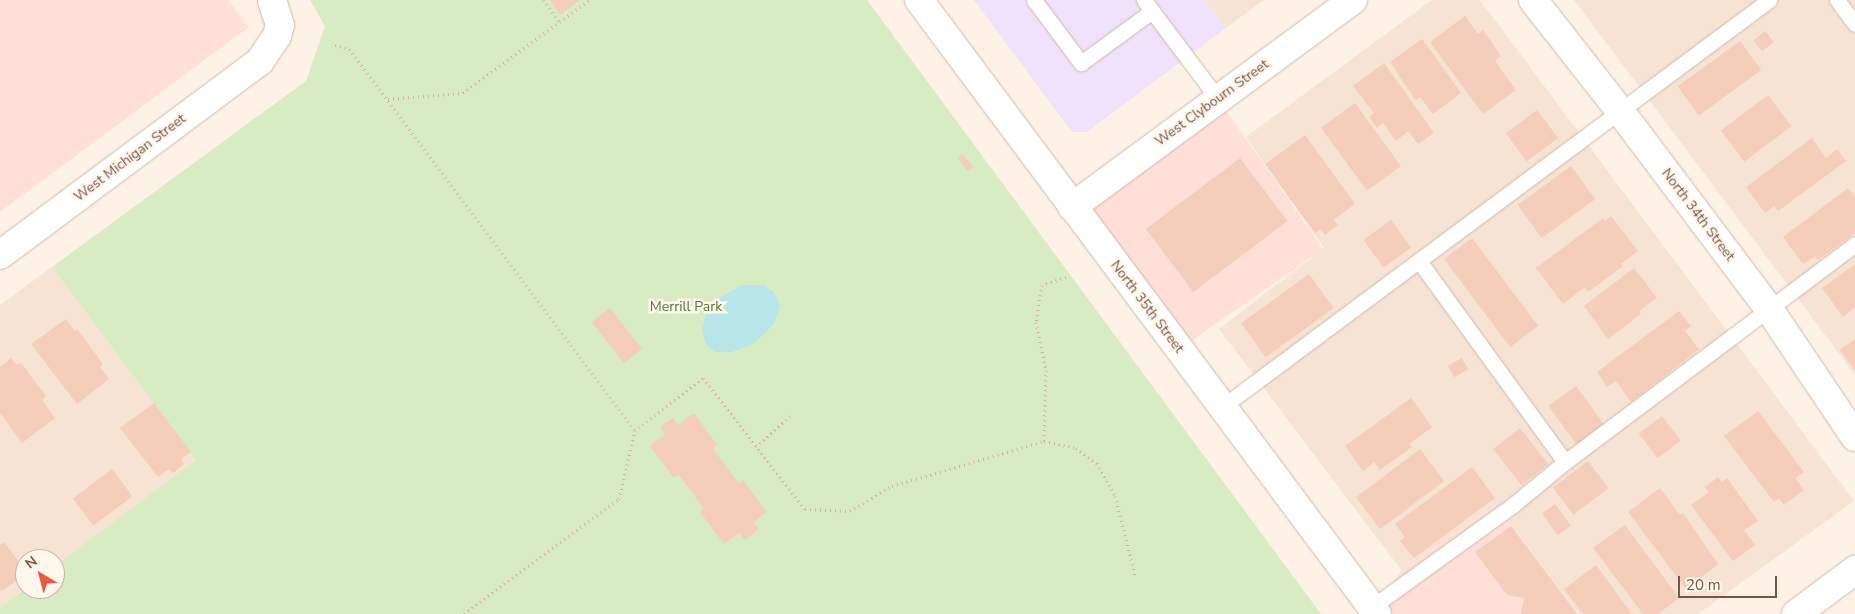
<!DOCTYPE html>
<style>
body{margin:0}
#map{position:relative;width:1855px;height:614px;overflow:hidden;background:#fdf2e5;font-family:"Nunito Sans",sans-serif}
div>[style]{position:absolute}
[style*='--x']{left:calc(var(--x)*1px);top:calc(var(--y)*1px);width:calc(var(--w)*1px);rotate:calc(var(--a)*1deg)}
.residential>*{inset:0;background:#f6e3d3}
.commercial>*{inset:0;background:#fee0d8;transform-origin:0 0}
.education>*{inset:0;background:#efe2fa}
.green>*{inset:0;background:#d7ecc2}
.water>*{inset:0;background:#b8e6e8}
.building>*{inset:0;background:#f4cdbb;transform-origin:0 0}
.path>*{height:3px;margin-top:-1.5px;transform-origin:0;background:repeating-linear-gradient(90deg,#daaf9e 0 1px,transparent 0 5px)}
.roads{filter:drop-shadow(0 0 1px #d2baad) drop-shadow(0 0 1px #d2baad)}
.lane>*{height:15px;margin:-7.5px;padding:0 7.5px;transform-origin:7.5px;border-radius:7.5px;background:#fff}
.street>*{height:28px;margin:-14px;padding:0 14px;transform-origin:14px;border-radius:14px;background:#fff}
.secondary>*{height:28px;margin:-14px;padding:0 14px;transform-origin:14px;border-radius:14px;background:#fff}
span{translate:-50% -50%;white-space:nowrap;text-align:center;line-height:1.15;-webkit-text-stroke:5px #fff6ec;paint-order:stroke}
.street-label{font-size:14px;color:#785548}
.park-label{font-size:14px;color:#54793d}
.north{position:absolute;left:15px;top:549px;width:50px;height:50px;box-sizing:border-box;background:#fff6ec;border:1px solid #c9b6aa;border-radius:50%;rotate:323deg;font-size:14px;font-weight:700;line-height:20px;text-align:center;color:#785548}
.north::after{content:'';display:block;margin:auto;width:18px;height:22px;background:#ed5a44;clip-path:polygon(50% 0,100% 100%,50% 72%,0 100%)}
.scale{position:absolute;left:1678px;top:576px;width:99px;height:22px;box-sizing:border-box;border:2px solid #785548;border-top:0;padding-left:6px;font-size:15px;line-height:18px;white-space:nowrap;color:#785548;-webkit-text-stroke:4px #fff6ec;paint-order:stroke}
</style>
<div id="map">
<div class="residential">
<i style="clip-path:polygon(1205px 0,1264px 0,1226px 28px)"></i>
<i style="clip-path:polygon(1432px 0,1480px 0,1854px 501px,1698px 614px,1579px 614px,1496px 504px,1402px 571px,1219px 329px,1324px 248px,1246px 137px)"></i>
<i style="clip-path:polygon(1574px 0,1855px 0,1855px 375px)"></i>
<i style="clip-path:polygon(52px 267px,196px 460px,55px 567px,55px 559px,25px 559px,25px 589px,0 608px,0 305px)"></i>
</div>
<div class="commercial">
<i style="clip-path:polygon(0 0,228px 0,249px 27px,0 212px)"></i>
<i style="left:1218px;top:99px;width:183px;height:182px;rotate:55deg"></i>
<i style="clip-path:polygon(1496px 504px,1579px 614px,1363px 614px,1372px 607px,1402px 571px)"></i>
</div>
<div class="education">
<i style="clip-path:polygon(974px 0,1205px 0,1226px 28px,1087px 132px,1072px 132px)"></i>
</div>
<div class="green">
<i style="clip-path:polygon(310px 0,867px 0,1321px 614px,0 614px,0 608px,25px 589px,55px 589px,55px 566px,196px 460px,52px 267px,306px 81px,325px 26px)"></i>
</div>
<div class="water">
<i style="clip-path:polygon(742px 285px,764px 285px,774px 292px,780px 306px,774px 324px,755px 343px,732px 352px,715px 352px,706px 344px,702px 330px,706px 313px,721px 297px)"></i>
</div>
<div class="building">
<i style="clip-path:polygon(550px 0,580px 0,560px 15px)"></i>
<i style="clip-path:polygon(1465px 16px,1478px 34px,1483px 30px,1501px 56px,1495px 61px,1516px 90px,1483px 114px,1430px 42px)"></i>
<i style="left:1765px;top:31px;width:14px;height:15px;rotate:51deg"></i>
<i style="clip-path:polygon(1422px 39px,1461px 93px,1433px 114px,1420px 97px,1416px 101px,1390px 62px)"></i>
<i style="left:1740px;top:41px;width:36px;height:77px;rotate:54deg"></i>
<i style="clip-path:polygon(1384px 63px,1434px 133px,1418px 144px,1408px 131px,1396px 141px,1383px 123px,1377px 128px,1369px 117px,1374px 113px,1353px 86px)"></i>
<i style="left:1768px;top:95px;width:39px;height:59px;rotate:53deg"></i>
<i style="left:1355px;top:103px;width:78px;height:42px;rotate:54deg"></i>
<i style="left:1537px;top:110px;width:35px;height:39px;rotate:53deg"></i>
<i style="clip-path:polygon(1305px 135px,1355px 204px,1333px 220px,1338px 225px,1325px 235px,1320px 229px,1315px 233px,1265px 164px)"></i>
<i style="clip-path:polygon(1812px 138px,1826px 158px,1837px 149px,1846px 161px,1778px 211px,1774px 206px,1765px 213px,1746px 187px)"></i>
<i style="clip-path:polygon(963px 154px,973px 167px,967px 171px,958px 157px)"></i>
<i style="left:1240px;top:158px;width:79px;height:118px;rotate:53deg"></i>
<i style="left:1571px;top:166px;width:41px;height:66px;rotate:54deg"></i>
<i style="clip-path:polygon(1848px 188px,1855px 197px,1855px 233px,1818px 260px,1815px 256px,1803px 264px,1783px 237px)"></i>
<i style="clip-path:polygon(1611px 216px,1638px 251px,1621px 264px,1623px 266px,1588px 292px,1585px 287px,1563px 304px,1536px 268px,1603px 218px,1605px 221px)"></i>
<i style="left:1391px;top:220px;width:34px;height:34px;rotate:54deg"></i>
<i style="left:1472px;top:238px;width:110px;height:35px;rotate:53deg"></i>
<i style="clip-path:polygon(1855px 264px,1855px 307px,1843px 317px,1822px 288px)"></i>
<i style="clip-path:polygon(1634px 268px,1657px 298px,1639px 311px,1641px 314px,1608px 339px,1584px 306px)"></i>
<i style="left:1309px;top:274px;width:42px;height:84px;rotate:54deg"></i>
<i style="left:610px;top:308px;width:52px;height:23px;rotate:52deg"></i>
<i style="clip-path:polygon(1679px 311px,1691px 326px,1685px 331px,1699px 349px,1631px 402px,1616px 381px,1607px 387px,1597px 372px)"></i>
<i style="clip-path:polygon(66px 319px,75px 331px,77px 329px,103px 364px,100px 367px,109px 379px,77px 404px,31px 344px)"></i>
<i style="clip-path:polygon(1855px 339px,1855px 371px,1840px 350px)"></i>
<i style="clip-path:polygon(11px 358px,16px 365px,21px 363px,46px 396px,42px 400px,55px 418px,22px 443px,0 413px,0 367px)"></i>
<i style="left:1462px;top:358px;width:13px;height:16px;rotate:61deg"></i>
<i style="left:1576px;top:386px;width:47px;height:34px;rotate:54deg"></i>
<i style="clip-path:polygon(1411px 398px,1432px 427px,1409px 444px,1412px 447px,1380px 470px,1374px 462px,1363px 471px,1345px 446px)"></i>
<i style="clip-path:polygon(154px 403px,191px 452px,181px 459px,184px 464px,173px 473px,169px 469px,158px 477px,120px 428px)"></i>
<i style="clip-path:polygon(1758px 411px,1804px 472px,1795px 478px,1804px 490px,1784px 505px,1779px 498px,1774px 502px,1724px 436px)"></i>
<i style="clip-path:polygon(694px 413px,717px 445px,713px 449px,739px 484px,743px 480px,767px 512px,754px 522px,759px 529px,745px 540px,739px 533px,724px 544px,700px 512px,704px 509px,679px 475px,674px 478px,650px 446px,665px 435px,660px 427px,673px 418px,678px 425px)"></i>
<i style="left:1662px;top:416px;width:31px;height:29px;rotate:53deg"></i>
<i style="left:1520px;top:428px;width:46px;height:34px;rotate:52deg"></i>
<i style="left:1420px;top:449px;width:40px;height:80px;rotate:53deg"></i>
<i style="left:1588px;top:461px;width:34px;height:44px;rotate:53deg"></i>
<i style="clip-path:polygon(1472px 467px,1495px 498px,1414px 558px,1400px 541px,1405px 537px,1395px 524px)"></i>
<i style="left:112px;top:469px;width:34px;height:49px;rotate:53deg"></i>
<i style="clip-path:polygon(1718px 477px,1722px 482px,1727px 478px,1758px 521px,1744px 530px,1755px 545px,1733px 561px,1691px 505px,1709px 492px,1705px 487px)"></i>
<i style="clip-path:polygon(1660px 488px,1680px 515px,1683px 513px,1718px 564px,1686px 589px,1628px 512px)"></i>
<i style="left:1555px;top:504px;width:27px;height:16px;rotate:54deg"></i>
<i style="clip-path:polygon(1625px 525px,1679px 598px,1658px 614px,1643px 614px,1593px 548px)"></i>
<i style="clip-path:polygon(1511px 526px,1577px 614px,1521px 614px,1524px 598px,1507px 595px,1475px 552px)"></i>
<i style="clip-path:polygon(4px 542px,25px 570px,25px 574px,2px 591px,0 588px,0 545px)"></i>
<i style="clip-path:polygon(1596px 565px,1632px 614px,1583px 614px,1564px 589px)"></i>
</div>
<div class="path">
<i style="--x:543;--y:0;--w:27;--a:54"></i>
<i style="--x:335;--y:45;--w:15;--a:16"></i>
<i style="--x:349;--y:49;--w:477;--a:53.2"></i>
<i style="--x:635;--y:431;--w:86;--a:-37.9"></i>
<i style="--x:703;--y:378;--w:166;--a:52.1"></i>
<i style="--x:805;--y:509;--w:45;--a:2.5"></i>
<i style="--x:850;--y:511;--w:49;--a:-30.8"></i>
<i style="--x:892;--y:486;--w:159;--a:-16.5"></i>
<i style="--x:388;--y:99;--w:75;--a:-4.6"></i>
<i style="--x:463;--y:93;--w:157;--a:-36.4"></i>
<i style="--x:1066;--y:277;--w:25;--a:162"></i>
<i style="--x:1042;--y:285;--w:37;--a:99"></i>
<i style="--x:1036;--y:322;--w:49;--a:78.2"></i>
<i style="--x:1046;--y:370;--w:71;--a:91.6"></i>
<i style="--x:1044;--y:441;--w:33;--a:12"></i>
<i style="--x:1076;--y:448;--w:26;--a:36"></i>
<i style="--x:1097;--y:463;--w:38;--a:61"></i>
<i style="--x:1115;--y:496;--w:81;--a:75.8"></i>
<i style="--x:756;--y:447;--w:49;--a:-42.5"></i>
<i style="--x:464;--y:614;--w:193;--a:-36.6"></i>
<i style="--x:619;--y:499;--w:70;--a:-76.8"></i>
</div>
<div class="roads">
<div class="lane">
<i style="--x:1034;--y:0;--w:79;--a:53.3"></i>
<i style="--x:1081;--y:63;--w:88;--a:-36.2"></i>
<i style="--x:1152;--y:11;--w:14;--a:-126"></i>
<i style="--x:1837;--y:0;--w:30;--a:53"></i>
<i style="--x:1152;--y:11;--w:110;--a:53.1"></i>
<i style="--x:1419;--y:261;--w:248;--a:54"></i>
<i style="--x:1222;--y:407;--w:682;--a:-36.65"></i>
<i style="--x:1372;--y:607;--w:174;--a:-35.9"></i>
<i style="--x:1513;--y:505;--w:67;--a:-39.6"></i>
<i style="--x:1565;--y:462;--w:363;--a:-36.9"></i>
</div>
<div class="street">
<i style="--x:1533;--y:0;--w:141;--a:51.9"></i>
<i style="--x:1620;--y:111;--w:248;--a:53"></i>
<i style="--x:1769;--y:309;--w:154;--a:56.1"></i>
<i style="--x:0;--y:255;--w:324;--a:-36.7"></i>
<i style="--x:260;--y:61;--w:30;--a:-56"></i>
<i style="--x:277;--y:36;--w:11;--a:-75"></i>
<i style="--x:280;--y:25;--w:26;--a:-108"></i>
</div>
<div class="secondary">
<i style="--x:919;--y:0;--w:766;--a:53.28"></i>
<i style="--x:1072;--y:207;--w:349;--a:-36.4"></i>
<i style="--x:1796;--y:614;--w:74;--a:-36.7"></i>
</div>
</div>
<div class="street-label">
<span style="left:1212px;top:103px;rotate:-36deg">West Clybourn Street</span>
<span style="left:130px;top:158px;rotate:-37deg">West Michigan Street</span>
<span style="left:1698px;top:215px;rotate:53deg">North 34th Street</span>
<span style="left:1147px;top:307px;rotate:53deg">North 35th Street</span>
</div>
<div class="park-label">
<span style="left:686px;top:307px">Merrill Park</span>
</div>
<div class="north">N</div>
<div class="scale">20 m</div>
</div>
